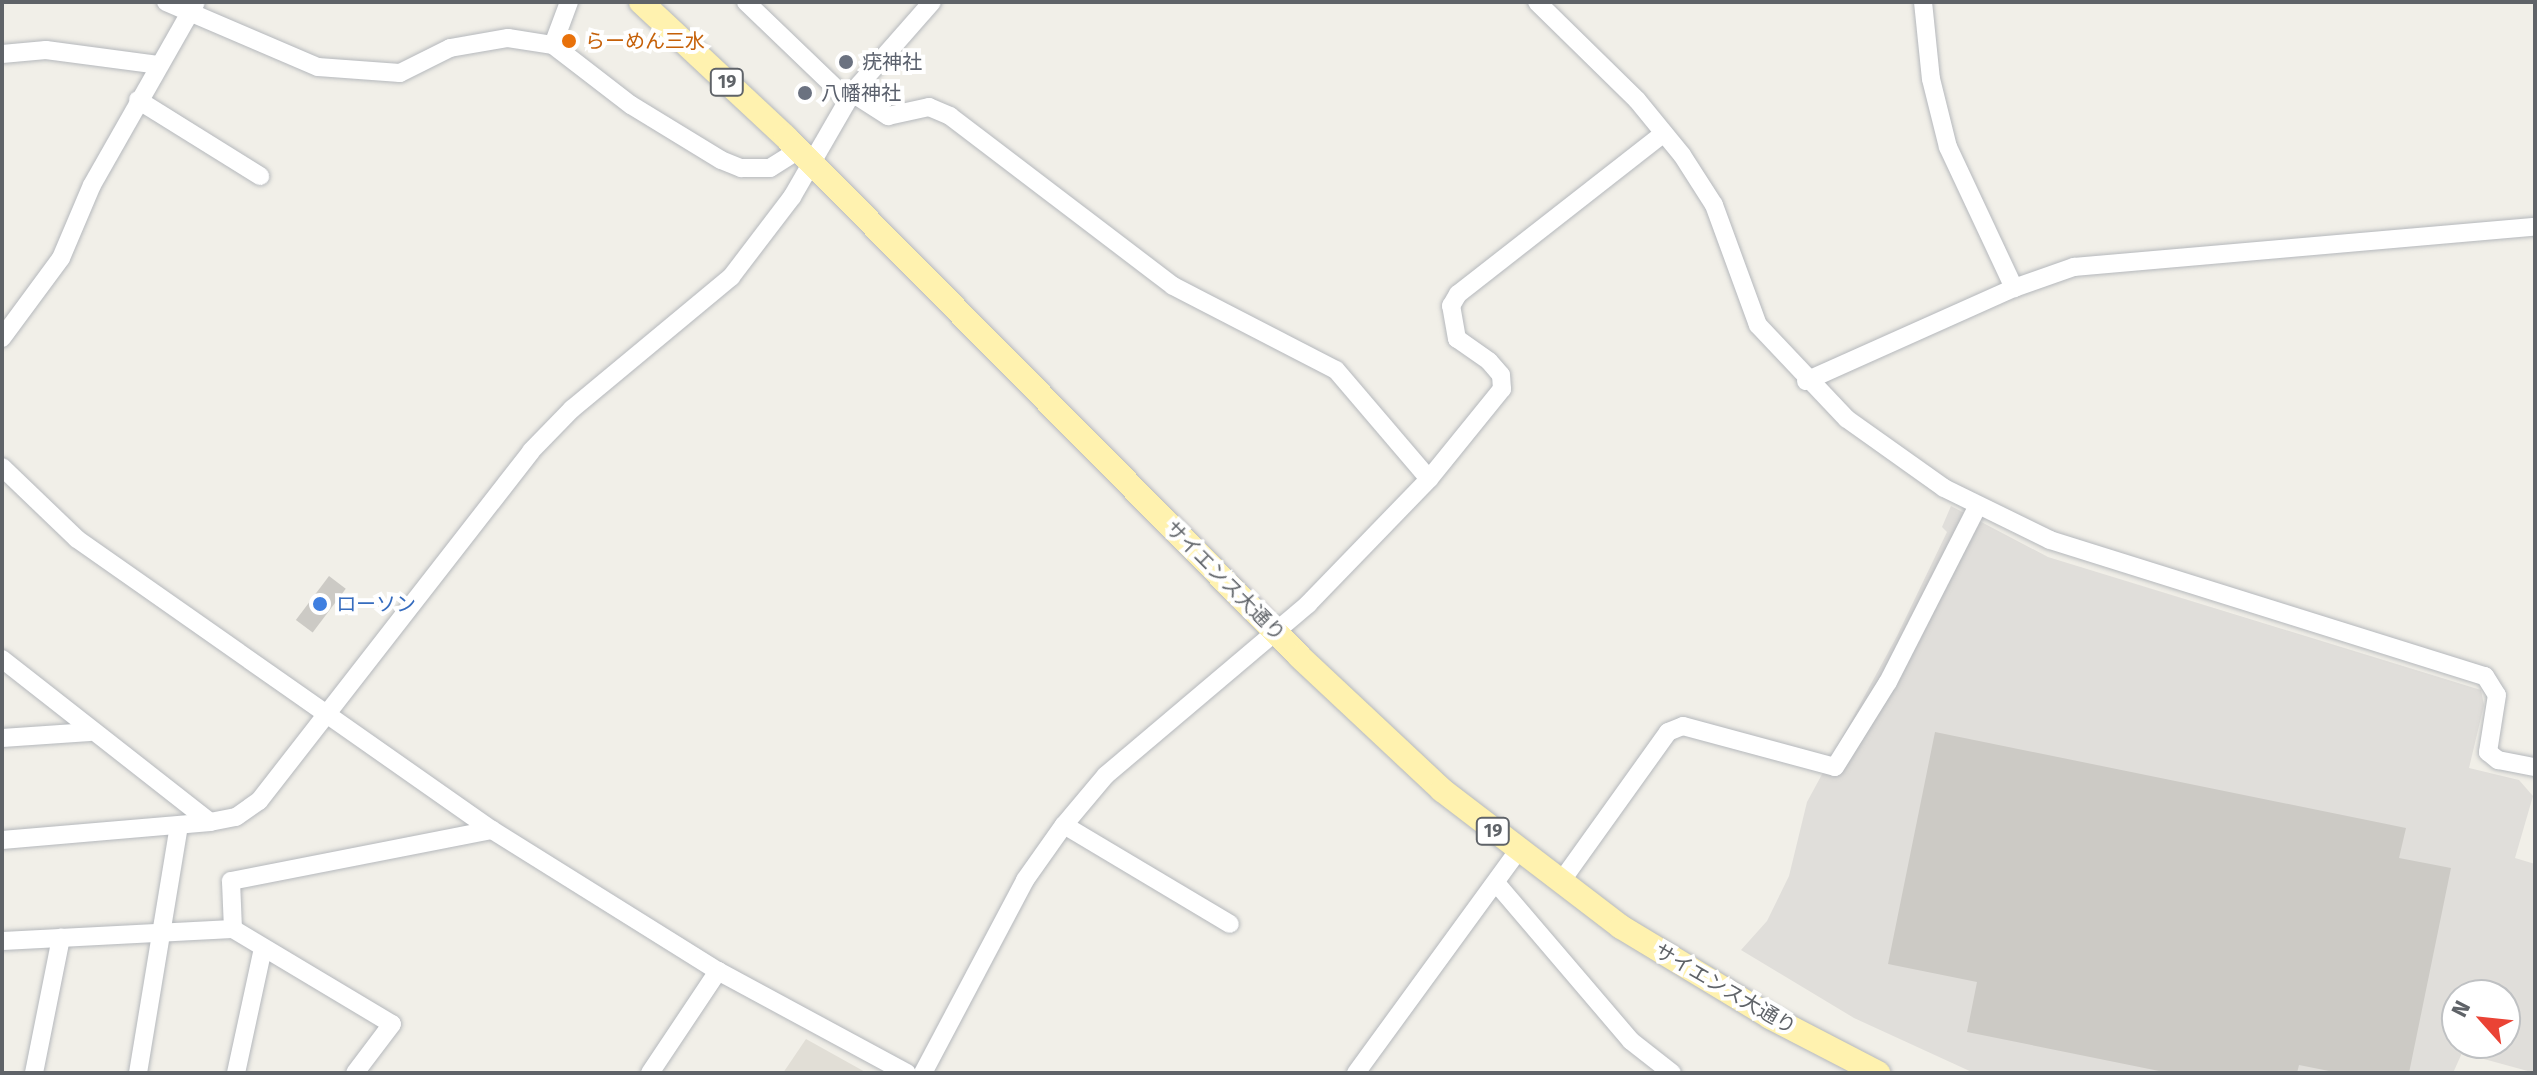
<!DOCTYPE html>
<meta charset="utf-8">
<style>
body{margin:0}
#map{position:relative;width:2537px;height:1075px;overflow:hidden;background:#f1efe8;font-family:"Fira Sans","Noto Sans JP",sans-serif}
div>[style]{position:absolute}
[style*='--x']{left:calc(var(--x)*1px);top:calc(var(--y)*1px);width:calc(var(--w)*1px);rotate:calc(var(--a)*1deg)}
.industrial>*{inset:0;background:#e0deda}
.education>*{inset:0;background:#e1ded6}
.building>*{inset:0;background:#cccac5;transform-origin:0 0}
.roads{filter:drop-shadow(0 0 2px #b5b8bc) drop-shadow(0 0 2px #b5b8bc)}
.minor>*{height:18px;margin:-9px;padding:0 9px;transform-origin:9px;border-radius:9px;background:#fff}
.major>*{height:24px;margin:-12px;padding:0 12px;transform-origin:12px;border-radius:12px;background:#fff2af}
.dots>*{width:22px;height:22px;translate:-50% -50%;box-sizing:border-box;border:4px solid #fff;border-radius:50%}
span{translate:-50% -50%;white-space:nowrap;text-align:center;line-height:1.15;-webkit-text-stroke:8px #fff;paint-order:stroke}
.shield-label span{padding:2px 6px;background:#fff;border:2px solid;border-radius:6px;-webkit-text-stroke-width:0}
.shield-label{font-size:18px;color:#5f6368;font-weight:700}
.food-label{font-size:20px;color:#c56008}
.left{translate:0 -50%;text-align:left}
.worship-label{font-size:20px;color:#5b616d}
.street-label{font-size:20px;color:#5f6368}
.shop-label{font-size:20px;color:#366cbe}
.frame{position:absolute;inset:0;border:4px solid #5f6368;pointer-events:none}
.north{position:absolute;left:2441px;top:979px;width:80px;height:80px;box-sizing:border-box;background:#fff;border:2px solid #bfc1c3;border-radius:50%;rotate:297deg;font-size:22px;font-weight:700;line-height:32px;text-align:center;color:#5f6368}
.north::after{content:'';display:block;margin:auto;width:28px;height:36px;background:#ea4335;clip-path:polygon(50% 0,100% 100%,50% 72%,0 100%)}
</style>
<div id="map">
<div class="industrial">
<i style="clip-path:polygon(evenodd,1951px 506px,2048px 557px,2481px 690px,2484px 705px,2469px 768px,2519px 780px,2533px 796px,2515px 858px,2535px 864px,2535px 1073px,2462px 1053px,2453px 1073px,1974px 1073px,1854px 1018px,1741px 950px,1767px 921px,1789px 876px,1807px 802px,1897px 636px,1947px 532px,1942px 527px,1951px 506px,2457px 995px,2505px 995px,2505px 1043px,2457px 1043px,2457px 995px)"></i>
</div>
<div class="education">
<i style="clip-path:polygon(806px 1039px,867px 1073px,783px 1073px)"></i>
</div>
<div class="building">
<i style="left:329px;top:576px;width:21px;height:55px;rotate:37deg"></i>
<i style="clip-path:polygon(1935px 732px,2406px 828px,2399px 858px,2451px 868px,2409px 1073px,2339px 1073px,2299px 1065px,2297px 1073px,2169px 1073px,1967px 1032px,1977px 982px,1888px 964px)"></i>
</div>
<div class="roads">
<div class="minor">
<i style="--x:166;--y:2;--w:165;--a:23.2"></i>
<i style="--x:318;--y:67;--w:82;--a:4.2"></i>
<i style="--x:400;--y:73;--w:56;--a:-26.6"></i>
<i style="--x:450;--y:48;--w:59;--a:-9.8"></i>
<i style="--x:508;--y:38;--w:46;--a:8.8"></i>
<i style="--x:553;--y:45;--w:98;--a:37.6"></i>
<i style="--x:631;--y:105;--w:105;--a:31.4"></i>
<i style="--x:721;--y:160;--w:22;--a:22"></i>
<i style="--x:741;--y:168;--w:29;--a:0"></i>
<i style="--x:770;--y:168;--w:34;--a:-32"></i>
<i style="--x:746;--y:2;--w:140;--a:43.8"></i>
<i style="--x:1537;--y:2;--w:140;--a:44.4"></i>
<i style="--x:1637;--y:100;--w:71;--a:50.7"></i>
<i style="--x:1682;--y:155;--w:59;--a:57.4"></i>
<i style="--x:1714;--y:205;--w:128;--a:69.9"></i>
<i style="--x:1758;--y:325;--w:129;--a:46.6"></i>
<i style="--x:1847;--y:419;--w:119;--a:35.4"></i>
<i style="--x:1944;--y:488;--w:118;--a:26.1"></i>
<i style="--x:2050;--y:540;--w:456;--a:17.4"></i>
<i style="--x:2485;--y:676;--w:22;--a:58"></i>
<i style="--x:2497;--y:695;--w:58;--a:99"></i>
<i style="--x:2488;--y:752;--w:13;--a:39"></i>
<i style="--x:2498;--y:760;--w:38;--a:11"></i>
<i style="--x:1923;--y:2;--w:77;--a:84.1"></i>
<i style="--x:1931;--y:79;--w:70;--a:76"></i>
<i style="--x:1948;--y:147;--w:156;--a:64.9"></i>
<i style="--x:553;--y:45;--w:46;--a:-69.6"></i>
<i style="--x:2;--y:54;--w:44;--a:-5.2"></i>
<i style="--x:46;--y:50;--w:113;--a:7.6"></i>
<i style="--x:852;--y:93;--w:43;--a:32.6"></i>
<i style="--x:888;--y:116;--w:42;--a:-12.4"></i>
<i style="--x:929;--y:107;--w:23;--a:23"></i>
<i style="--x:950;--y:116;--w:280;--a:37.3"></i>
<i style="--x:1173;--y:286;--w:183;--a:27.3"></i>
<i style="--x:1336;--y:370;--w:143;--a:49.5"></i>
<i style="--x:138;--y:100;--w:144;--a:31.9"></i>
<i style="--x:2;--y:338;--w:99;--a:-53.6"></i>
<i style="--x:61;--y:258;--w:79;--a:-67"></i>
<i style="--x:92;--y:185;--w:210;--a:-60.4"></i>
<i style="--x:1806;--y:381;--w:228;--a:-24.1"></i>
<i style="--x:2014;--y:288;--w:64;--a:-19.3"></i>
<i style="--x:2074;--y:267;--w:463;--a:-5"></i>
<i style="--x:2;--y:467;--w:104;--a:43.8"></i>
<i style="--x:77;--y:539;--w:507;--a:35.04"></i>
<i style="--x:492;--y:830;--w:266;--a:32"></i>
<i style="--x:718;--y:971;--w:215;--a:28.4"></i>
<i style="--x:2;--y:659;--w:264;--a:38.1"></i>
<i style="--x:2;--y:738;--w:88;--a:-3.9"></i>
<i style="--x:1064;--y:825;--w:193;--a:30.8"></i>
<i style="--x:2;--y:840;--w:209;--a:-4.9"></i>
<i style="--x:210;--y:822;--w:26;--a:-11"></i>
<i style="--x:236;--y:817;--w:28;--a:-35"></i>
<i style="--x:259;--y:801;--w:443;--a:-52.1"></i>
<i style="--x:531;--y:451;--w:59;--a:-45.7"></i>
<i style="--x:572;--y:409;--w:207;--a:-39.7"></i>
<i style="--x:731;--y:277;--w:101;--a:-52.7"></i>
<i style="--x:792;--y:197;--w:120;--a:-60"></i>
<i style="--x:852;--y:93;--w:121;--a:-48.7"></i>
<i style="--x:1560;--y:883;--w:186;--a:-54.4"></i>
<i style="--x:1668;--y:732;--w:16;--a:-22"></i>
<i style="--x:1683;--y:726;--w:157;--a:15.1"></i>
<i style="--x:1835;--y:767;--w:100;--a:-58.1"></i>
<i style="--x:1888;--y:682;--w:196;--a:-63"></i>
<i style="--x:1497;--y:884;--w:206;--a:49.5"></i>
<i style="--x:1631;--y:1041;--w:52;--a:38"></i>
<i style="--x:233;--y:929;--w:48;--a:-92.4"></i>
<i style="--x:231;--y:881;--w:266;--a:-11.1"></i>
<i style="--x:2;--y:941;--w:231;--a:-3"></i>
<i style="--x:233;--y:929;--w:185;--a:30.9"></i>
<i style="--x:392;--y:1024;--w:61;--a:127.1"></i>
<i style="--x:34;--y:1073;--w:138;--a:-78.7"></i>
<i style="--x:138;--y:1073;--w:250;--a:-80.6"></i>
<i style="--x:236;--y:1073;--w:128;--a:-77.8"></i>
<i style="--x:650;--y:1073;--w:123;--a:-56.3"></i>
<i style="--x:923;--y:1073;--w:218;--a:-62.1"></i>
<i style="--x:1025;--y:880;--w:67;--a:-54.7"></i>
<i style="--x:1064;--y:825;--w:65;--a:-50"></i>
<i style="--x:1106;--y:775;--w:265;--a:-40.2"></i>
<i style="--x:1308;--y:604;--w:174;--a:-45.9"></i>
<i style="--x:1429;--y:479;--w:116;--a:-51"></i>
<i style="--x:1502;--y:389;--w:14;--a:-94"></i>
<i style="--x:1501;--y:375;--w:18;--a:-131"></i>
<i style="--x:1489;--y:361;--w:39;--a:-145"></i>
<i style="--x:1457;--y:339;--w:34;--a:-100"></i>
<i style="--x:1451;--y:306;--w:14;--a:-60"></i>
<i style="--x:1458;--y:294;--w:261;--a:-38"></i>
<i style="--x:1356;--y:1073;--w:275;--a:-53.9"></i>
</div>
<div class="major">
<i style="--x:641;--y:2;--w:198;--a:43"></i>
<i style="--x:786;--y:137;--w:731;--a:45.33"></i>
<i style="--x:1300;--y:657;--w:195;--a:43.1"></i>
<i style="--x:1442;--y:790;--w:225;--a:37.4"></i>
<i style="--x:1621;--y:927;--w:174;--a:31.1"></i>
<i style="--x:1770;--y:1017;--w:122;--a:27.4"></i>
</div>
</div>
<div class="dots">
<i style="left:569px;top:41px;background:#e8710a"></i>
<i style="left:846px;top:62px;background:#6b7280"></i>
<i style="left:805px;top:93px;background:#6b7280"></i>
<i style="left:320px;top:604px;background:#3f7fe0"></i>
</div>
<div class="shield-label">
<span style="left:727px;top:82px">19</span>
<span style="left:1493px;top:831px">19</span>
</div>
<div class="food-label">
<span class="left" style="left:585px;top:41px">らーめん三水</span>
</div>
<div class="worship-label">
<span class="left" style="left:862px;top:62px">疣神社</span>
<span class="left" style="left:821px;top:93px">八幡神社</span>
</div>
<div class="street-label">
<span style="left:1225px;top:581px;rotate:45deg">サイエンス大通り</span>
<span style="left:1725px;top:989px;rotate:30deg">サイエンス大通り</span>
</div>
<div class="shop-label">
<span class="left" style="left:336px;top:604px">ローソン</span>
</div>
<div class="frame"></div>
<div class="north">N</div>
</div>
